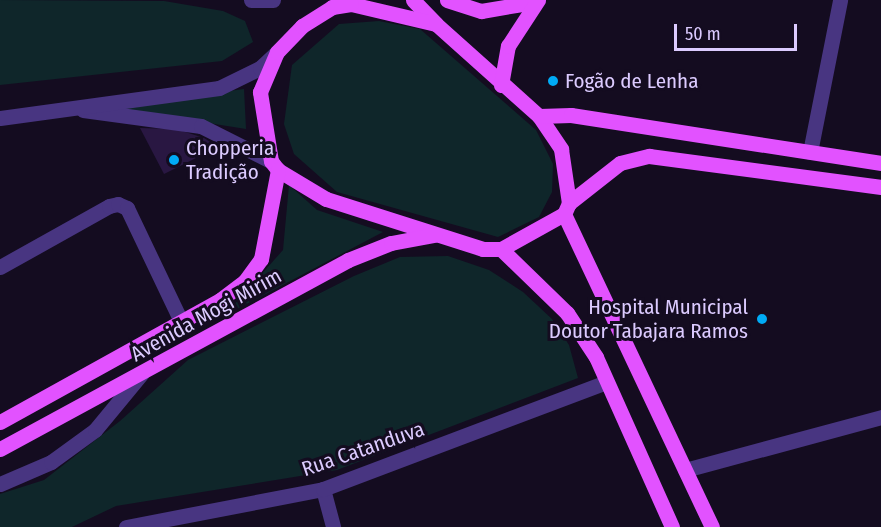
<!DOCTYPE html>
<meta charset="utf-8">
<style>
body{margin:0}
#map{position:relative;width:881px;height:527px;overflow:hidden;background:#140c20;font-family:"Fira Sans Condensed",sans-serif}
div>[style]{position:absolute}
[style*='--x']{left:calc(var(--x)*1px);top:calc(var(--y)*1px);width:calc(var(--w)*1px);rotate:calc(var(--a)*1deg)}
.green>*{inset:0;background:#0f262a}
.building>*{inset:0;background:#291742}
.minor>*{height:15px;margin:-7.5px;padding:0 7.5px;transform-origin:7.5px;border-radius:7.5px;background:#483581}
.major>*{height:15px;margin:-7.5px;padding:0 7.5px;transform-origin:7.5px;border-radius:7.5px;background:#e252ff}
.dots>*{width:16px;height:16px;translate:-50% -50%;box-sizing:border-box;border:3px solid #140c20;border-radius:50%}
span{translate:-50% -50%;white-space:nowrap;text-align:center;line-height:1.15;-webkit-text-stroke:6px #140c20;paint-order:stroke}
.poi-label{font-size:21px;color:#dccbff}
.left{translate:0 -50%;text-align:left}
.right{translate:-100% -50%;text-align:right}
.street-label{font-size:21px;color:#dccbff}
.scale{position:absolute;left:674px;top:24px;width:123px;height:27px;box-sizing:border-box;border:3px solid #dccbff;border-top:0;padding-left:8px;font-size:18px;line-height:21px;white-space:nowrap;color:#dccbff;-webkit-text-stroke:4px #140c20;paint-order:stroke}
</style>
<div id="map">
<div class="green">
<i style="clip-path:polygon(0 0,164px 1px,223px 11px,245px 21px,253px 42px,222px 61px,0 85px)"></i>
<i style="clip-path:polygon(379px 21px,420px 29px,536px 130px,553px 164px,552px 192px,539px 217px,498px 237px,337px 192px,294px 154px,284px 124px,292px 65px,339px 24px)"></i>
<i style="clip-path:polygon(244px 89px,246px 129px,107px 107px)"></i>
<i style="clip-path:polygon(289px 185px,317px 210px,383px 232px,224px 316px,283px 250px)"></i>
<i style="clip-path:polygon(448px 256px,489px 270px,523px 292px,552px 319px,569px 345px,578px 378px,337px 470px,116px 506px,72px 527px,0 527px,0 494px,44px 480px,120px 421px,188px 360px,354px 276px,400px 257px)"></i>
</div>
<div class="building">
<i style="clip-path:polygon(140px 128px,176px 129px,204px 138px,218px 147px,164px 174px)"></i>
</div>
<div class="minor">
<i style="--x:251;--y:0;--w:22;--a:0"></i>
<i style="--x:83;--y:110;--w:119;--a:7.7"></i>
<i style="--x:201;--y:126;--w:78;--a:26.6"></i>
<i style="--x:0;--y:118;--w:221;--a:-7.8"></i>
<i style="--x:219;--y:88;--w:46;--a:-26"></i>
<i style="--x:260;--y:68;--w:23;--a:-43"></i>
<i style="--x:810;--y:152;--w:155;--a:-78.8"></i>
<i style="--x:0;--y:267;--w:125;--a:-29.2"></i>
<i style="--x:109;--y:206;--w:9;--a:-13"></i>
<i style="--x:118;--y:204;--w:10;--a:24"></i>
<i style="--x:127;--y:208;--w:125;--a:64.5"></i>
<i style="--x:685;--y:470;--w:203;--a:-15.1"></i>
<i style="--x:0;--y:484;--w:56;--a:-23.3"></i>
<i style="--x:51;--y:462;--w:54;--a:-36"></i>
<i style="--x:95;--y:430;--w:74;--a:-50.5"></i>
<i style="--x:323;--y:489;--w:39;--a:75"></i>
<i style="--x:126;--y:527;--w:201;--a:-10.9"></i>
<i style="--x:323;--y:489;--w:303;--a:-20.7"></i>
</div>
<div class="major">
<i style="--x:413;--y:0;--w:33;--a:46"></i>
<i style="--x:447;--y:0;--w:36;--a:18"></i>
<i style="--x:481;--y:11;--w:54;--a:-9.6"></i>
<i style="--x:351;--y:4;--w:87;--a:13.2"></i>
<i style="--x:436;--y:24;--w:138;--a:41.8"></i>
<i style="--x:539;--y:116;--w:40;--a:56"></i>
<i style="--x:561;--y:149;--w:55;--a:81.6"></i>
<i style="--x:569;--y:203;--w:12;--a:114"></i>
<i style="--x:564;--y:214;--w:72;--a:150.9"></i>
<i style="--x:501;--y:249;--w:18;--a:180"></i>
<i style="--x:483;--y:249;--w:165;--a:-162.3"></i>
<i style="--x:326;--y:199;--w:56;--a:-148.9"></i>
<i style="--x:278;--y:170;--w:11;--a:-128"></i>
<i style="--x:271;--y:161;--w:70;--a:-99.1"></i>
<i style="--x:260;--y:92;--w:43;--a:-67"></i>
<i style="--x:277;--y:52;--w:36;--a:-46"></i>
<i style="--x:302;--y:26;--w:36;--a:-32"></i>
<i style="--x:332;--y:7;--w:19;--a:-9"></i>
<i style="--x:501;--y:85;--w:40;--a:-80"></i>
<i style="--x:508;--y:46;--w:55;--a:-56.9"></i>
<i style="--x:539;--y:116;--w:32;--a:-2"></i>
<i style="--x:571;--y:115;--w:314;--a:8.8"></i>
<i style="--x:569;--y:203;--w:65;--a:-38.1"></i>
<i style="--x:620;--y:163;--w:30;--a:-14"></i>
<i style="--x:649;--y:156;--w:234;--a:7.6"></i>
<i style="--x:564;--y:214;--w:346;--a:64.7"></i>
<i style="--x:501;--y:249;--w:92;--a:44.1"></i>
<i style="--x:567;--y:313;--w:53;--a:56.6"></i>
<i style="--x:596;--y:357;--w:186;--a:65.9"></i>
<i style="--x:0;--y:422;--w:252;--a:-29"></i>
<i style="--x:220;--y:300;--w:31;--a:-37"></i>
<i style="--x:245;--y:281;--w:27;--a:-54"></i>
<i style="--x:261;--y:259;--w:91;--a:-79.2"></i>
<i style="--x:0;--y:449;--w:396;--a:-28.5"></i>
<i style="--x:348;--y:260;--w:46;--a:-21.6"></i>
<i style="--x:391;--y:243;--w:44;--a:-10.5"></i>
</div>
<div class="dots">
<i style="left:553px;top:81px;background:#00abf6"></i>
<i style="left:174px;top:160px;background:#00abf6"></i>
<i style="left:762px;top:319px;background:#00abf6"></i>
</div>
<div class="poi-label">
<span class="left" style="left:565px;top:81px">Fogão de Lenha</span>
<span class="left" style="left:186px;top:160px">Chopperia<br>Tradição</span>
<span class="right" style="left:748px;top:319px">Hospital Municipal<br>Doutor Tabajara Ramos</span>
</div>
<div class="street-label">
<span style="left:206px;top:315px;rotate:-29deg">Avenida Mogi Mirim</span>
<span style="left:363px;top:449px;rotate:-19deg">Rua Catanduva</span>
</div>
<div class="scale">50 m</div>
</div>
